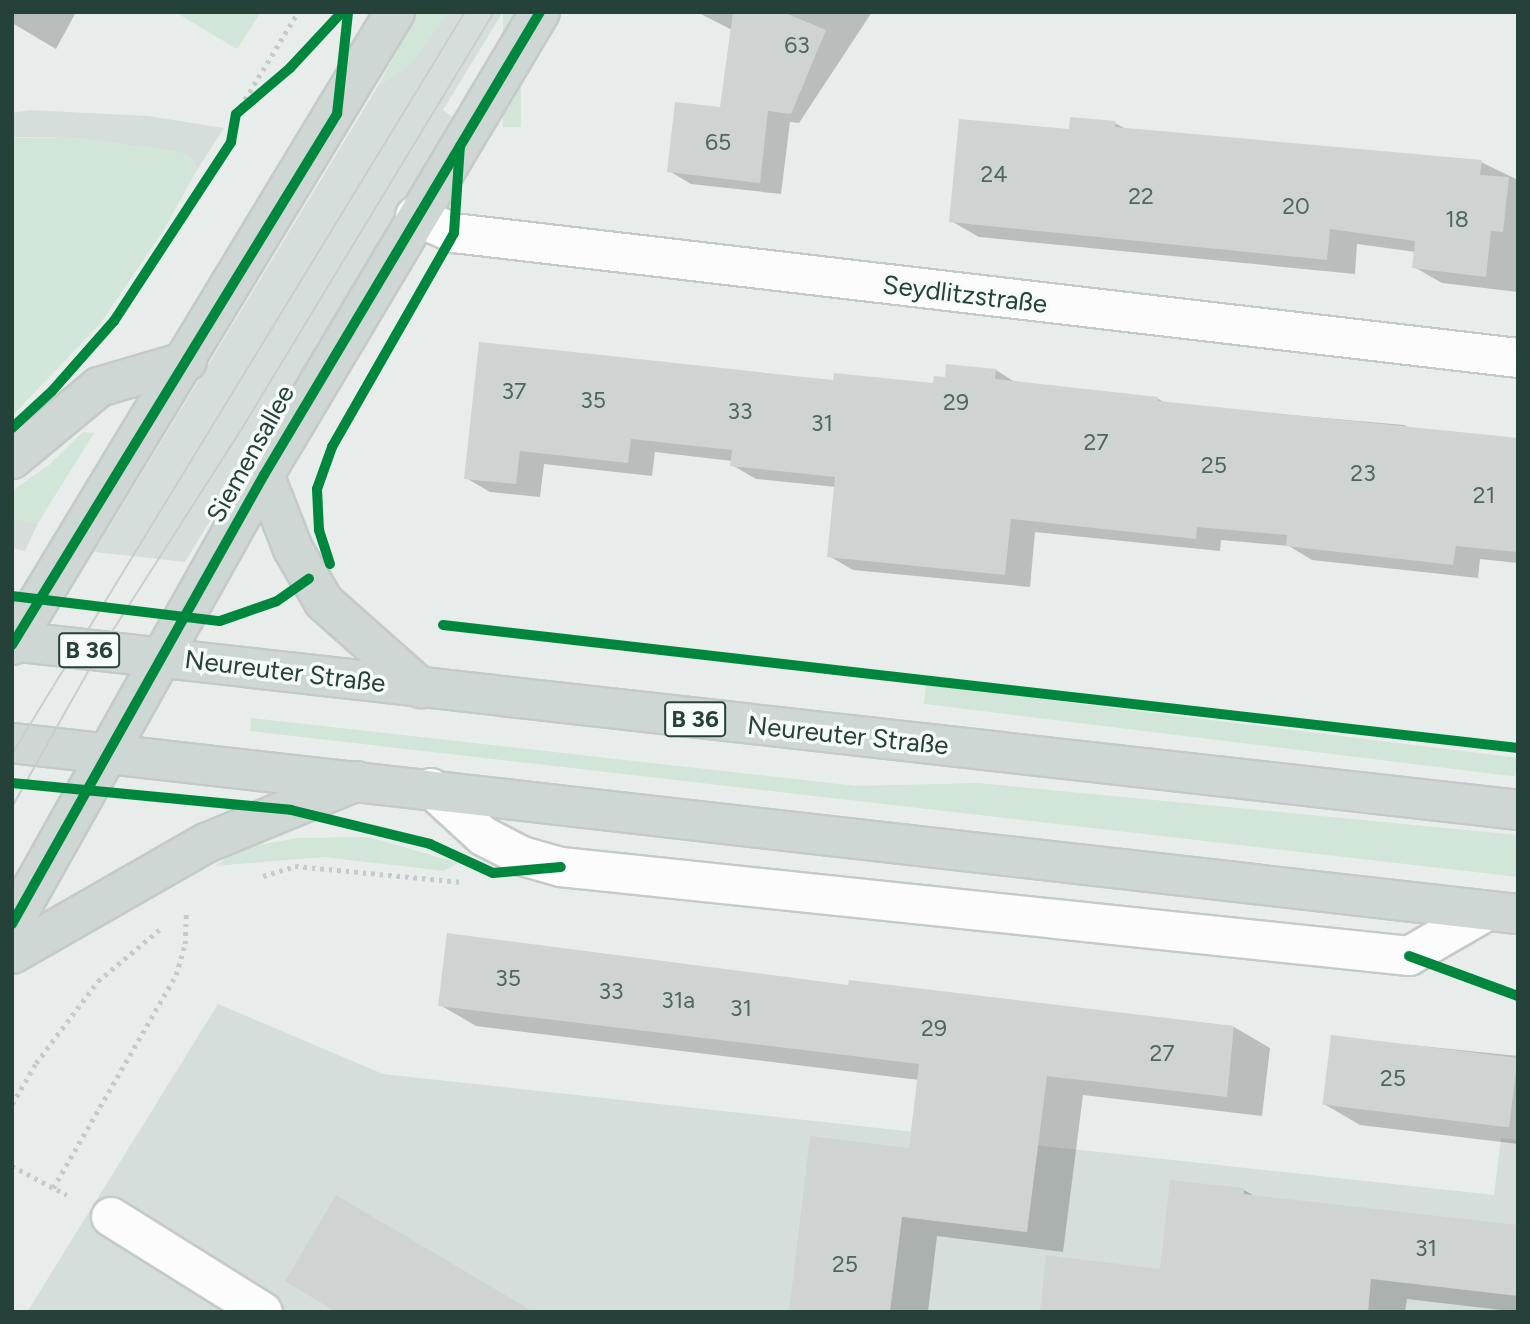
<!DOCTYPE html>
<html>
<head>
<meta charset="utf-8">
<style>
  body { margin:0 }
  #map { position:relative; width:1530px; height:1324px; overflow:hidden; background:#e8edeb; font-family:Figtree,sans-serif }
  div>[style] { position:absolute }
  .built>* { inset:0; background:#d6dedb }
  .green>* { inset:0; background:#d1e6d8; transform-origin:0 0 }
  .shadow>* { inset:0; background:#0003 }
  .building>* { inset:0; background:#cfd4d2; transform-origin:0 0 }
  .path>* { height:4.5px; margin-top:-2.25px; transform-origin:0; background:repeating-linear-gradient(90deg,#c3ccca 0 3.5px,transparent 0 8.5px) }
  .roads { filter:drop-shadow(2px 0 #c5cac8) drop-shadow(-2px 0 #c5cac8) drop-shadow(0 2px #c5cac8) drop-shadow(0 -2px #c5cac8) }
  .minor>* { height:38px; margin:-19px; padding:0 19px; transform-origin:19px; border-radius:19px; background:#fcfcfc }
  .major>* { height:38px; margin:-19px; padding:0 19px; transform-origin:19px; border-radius:19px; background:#cfd7d5 }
  .tram>* { height:2px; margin:-1px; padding:0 1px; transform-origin:1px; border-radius:1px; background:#c9cdcc }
  .cycleway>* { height:10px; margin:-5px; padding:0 5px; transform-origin:5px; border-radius:5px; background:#00873e }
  span { translate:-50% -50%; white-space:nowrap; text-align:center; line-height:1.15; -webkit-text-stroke:7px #f7fbf9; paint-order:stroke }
  .number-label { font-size:23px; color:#506761 }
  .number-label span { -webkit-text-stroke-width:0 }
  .shield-label span { padding:2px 5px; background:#f7fbf9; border:2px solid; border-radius:5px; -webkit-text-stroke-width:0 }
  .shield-label { font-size:24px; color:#24423a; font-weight:700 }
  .street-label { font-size:26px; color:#24423a }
  .frame { position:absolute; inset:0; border:14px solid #24423a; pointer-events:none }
</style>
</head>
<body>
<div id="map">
  <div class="built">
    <i style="clip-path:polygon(447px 12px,503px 12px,443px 110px,455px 119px,185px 562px,94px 552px,378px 86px,413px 62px)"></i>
    <i style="clip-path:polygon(30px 110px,148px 116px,224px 128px,197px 170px,192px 158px,179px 152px,74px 138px,12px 137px,12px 113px)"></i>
    <i style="clip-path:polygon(12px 520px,38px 523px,25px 551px,12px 548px)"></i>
    <i style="clip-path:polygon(218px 1004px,383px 1074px,1494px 1195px,1501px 1138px,1518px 1140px,1518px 1312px,27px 1312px)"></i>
  </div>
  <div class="green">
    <i style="clip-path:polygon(175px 12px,261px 12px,237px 49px)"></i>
    <i style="clip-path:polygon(418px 12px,447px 12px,413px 62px,378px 86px)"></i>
    <i style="left:503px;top:12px;width:18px;height:115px"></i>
    <i style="clip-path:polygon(12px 138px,74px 138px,179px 152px,192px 158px,197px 170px,162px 233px,100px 324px,12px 416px)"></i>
    <i style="clip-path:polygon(83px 432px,94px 433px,38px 523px,12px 521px,12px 491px,50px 464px)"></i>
    <i style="left:926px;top:685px;width:596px;height:19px;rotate:7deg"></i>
    <i style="clip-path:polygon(251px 718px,857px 786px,978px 783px,1518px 835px,1518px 877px,250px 731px)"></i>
    <i style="clip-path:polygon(369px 837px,458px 863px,444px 871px,324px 857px,215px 866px,238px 849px,297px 838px)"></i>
  </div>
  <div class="shadow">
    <i style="clip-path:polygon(12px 12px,76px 12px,56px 49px,12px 23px)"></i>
    <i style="clip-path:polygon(697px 12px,872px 12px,799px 123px,790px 122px,781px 194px,691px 184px,669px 171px,722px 109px,732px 30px)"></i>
    <i style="clip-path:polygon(1115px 123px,1128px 130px,1481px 162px,1518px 180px,1518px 292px,1442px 283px,1414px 267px,1416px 252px,1357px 244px,1355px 274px,979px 237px,951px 221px,1070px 131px)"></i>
    <i style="clip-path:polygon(481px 344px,835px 382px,935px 385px,996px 370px,1018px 384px,1157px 398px,1167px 404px,1404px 425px,1412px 430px,1518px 441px,1518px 563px,1480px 559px,1478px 578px,1312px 560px,1289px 546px,1221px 540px,1220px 551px,1035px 532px,1030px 587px,853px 570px,829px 556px,836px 487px,756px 479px,732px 465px,732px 461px,655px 452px,652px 476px,544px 464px,540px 497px,490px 492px,466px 478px)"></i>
    <i style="clip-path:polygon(850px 986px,1234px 1027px,1270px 1048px,1262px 1116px,1083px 1095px,1063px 1252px,937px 1236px,928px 1312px,791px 1312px,911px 1150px,919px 1080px,476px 1026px,440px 1005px)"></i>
    <i style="clip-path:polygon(1333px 1037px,1518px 1056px,1518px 1144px,1360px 1125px,1324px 1104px)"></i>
    <i style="clip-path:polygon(1244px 1190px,1256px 1197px,1518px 1240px,1518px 1312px,1407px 1299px,1405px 1312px,1042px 1312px,1162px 1271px)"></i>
  </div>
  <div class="building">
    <i style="clip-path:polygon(733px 12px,783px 12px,826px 30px,791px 114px,768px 111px,760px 183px,667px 172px,675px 102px,720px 107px)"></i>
    <i style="clip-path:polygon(1070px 117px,1116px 121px,1115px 127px,1482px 160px,1480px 175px,1509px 177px,1503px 232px,1491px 231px,1486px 277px,1412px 268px,1415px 241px,1330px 229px,1327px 260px,949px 222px,959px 119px,1069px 129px)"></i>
    <i style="clip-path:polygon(479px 342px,833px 380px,834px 373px,933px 383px,934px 376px,945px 377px,946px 364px,996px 369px,995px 379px,1158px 397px,1158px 401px,1518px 438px,1518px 552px,1456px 546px,1453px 565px,1286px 546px,1287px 535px,1197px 527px,1196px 539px,1011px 519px,1005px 575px,827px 557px,835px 477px,730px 466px,732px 450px,631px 439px,628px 463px,520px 451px,516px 484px,464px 479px)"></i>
    <i style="clip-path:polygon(447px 933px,848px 985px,849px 980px,1234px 1026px,1227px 1097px,1047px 1076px,1027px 1232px,902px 1217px,890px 1312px,789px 1312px,810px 1136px,909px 1148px,919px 1064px,438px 1006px)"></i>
    <i style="left:1331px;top:1035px;width:188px;height:70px;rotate:7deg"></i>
    <i style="clip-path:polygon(1170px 1180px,1244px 1188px,1244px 1194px,1518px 1225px,1518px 1296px,1371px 1279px,1368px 1312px,1040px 1312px,1046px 1255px,1160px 1269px)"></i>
    <i style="clip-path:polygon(336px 1195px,534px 1312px,336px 1312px,285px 1281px)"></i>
  </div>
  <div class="path">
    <i style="left:236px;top:114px;width:119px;rotate:-58.7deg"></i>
    <i style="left:263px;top:876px;width:34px;rotate:-17deg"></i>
    <i style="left:295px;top:866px;width:168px;rotate:5.5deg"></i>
    <i style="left:12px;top:1104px;width:48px;rotate:-59.7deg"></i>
    <i style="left:36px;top:1063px;width:103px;rotate:-52.9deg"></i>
    <i style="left:98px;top:981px;width:80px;rotate:-39.9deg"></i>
    <i style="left:12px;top:1166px;width:62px;rotate:27.8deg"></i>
    <i style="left:53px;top:1188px;width:246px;rotate:-60deg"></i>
    <i style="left:176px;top:975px;width:32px;rotate:-74deg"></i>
    <i style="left:185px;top:944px;width:33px;rotate:-88deg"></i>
  </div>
  <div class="roads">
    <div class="minor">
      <i style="left:415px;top:216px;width:43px;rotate:23.6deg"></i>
      <i style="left:454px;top:233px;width:1071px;rotate:6.7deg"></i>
      <i style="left:431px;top:788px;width:71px;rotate:42.7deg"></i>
      <i style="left:483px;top:836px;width:44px;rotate:27.1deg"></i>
      <i style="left:522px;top:856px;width:41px;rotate:15.8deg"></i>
      <i style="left:561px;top:867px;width:853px;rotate:5.99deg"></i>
      <i style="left:1409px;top:956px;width:90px;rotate:-30deg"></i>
      <i style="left:111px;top:1217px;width:179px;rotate:32deg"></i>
    </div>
    <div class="major">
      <i style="left:12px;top:459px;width:113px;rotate:-39.6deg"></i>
      <i style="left:99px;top:387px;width:92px;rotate:-16.5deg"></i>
      <i style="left:264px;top:475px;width:79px;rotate:68.6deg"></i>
      <i style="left:293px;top:549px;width:61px;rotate:59.7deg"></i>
      <i style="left:324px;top:602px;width:130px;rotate:41.6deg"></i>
      <i style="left:12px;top:641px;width:1515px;rotate:6.4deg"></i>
      <i style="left:12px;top:645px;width:740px;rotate:-58.82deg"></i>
      <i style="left:12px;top:743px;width:1516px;rotate:6.48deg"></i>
      <i style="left:12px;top:924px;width:515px;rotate:-60.7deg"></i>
      <i style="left:264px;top:475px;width:539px;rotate:-59.2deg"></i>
      <i style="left:12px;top:954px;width:224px;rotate:-29.8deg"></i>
      <i style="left:206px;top:843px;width:163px;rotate:-22.3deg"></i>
    </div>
  </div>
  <div class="tram">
    <i style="left:12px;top:754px;width:869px;rotate:-58.6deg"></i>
    <i style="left:12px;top:807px;width:178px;rotate:-60.7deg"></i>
    <i style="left:99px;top:652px;width:269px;rotate:-57.4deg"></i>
    <i style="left:244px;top:425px;width:483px;rotate:-58.8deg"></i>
  </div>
  <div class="cycleway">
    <i style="left:12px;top:428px;width:54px;rotate:-42.8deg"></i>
    <i style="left:52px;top:391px;width:94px;rotate:-48.5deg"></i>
    <i style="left:114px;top:321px;width:214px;rotate:-56.8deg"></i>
    <i style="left:231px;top:142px;width:28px;rotate:-80deg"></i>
    <i style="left:236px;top:114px;width:71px;rotate:-40.4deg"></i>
    <i style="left:290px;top:68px;width:76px;rotate:-47.1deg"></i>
    <i style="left:330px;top:564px;width:36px;rotate:-108deg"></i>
    <i style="left:319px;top:530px;width:41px;rotate:-92.8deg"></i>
    <i style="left:317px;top:489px;width:45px;rotate:-70.3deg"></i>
    <i style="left:332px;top:447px;width:246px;rotate:-60.3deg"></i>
    <i style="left:454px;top:233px;width:87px;rotate:-86.1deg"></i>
    <i style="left:12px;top:596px;width:209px;rotate:6.9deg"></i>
    <i style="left:220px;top:621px;width:60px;rotate:-19.3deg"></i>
    <i style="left:277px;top:601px;width:39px;rotate:-35deg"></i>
    <i style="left:443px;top:625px;width:1082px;rotate:6.53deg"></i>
    <i style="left:12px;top:645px;width:623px;rotate:-58.53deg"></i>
    <i style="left:337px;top:114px;width:103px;rotate:-83.8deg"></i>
    <i style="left:12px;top:783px;width:280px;rotate:5.5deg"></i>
    <i style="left:291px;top:810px;width:143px;rotate:13.7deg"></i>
    <i style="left:430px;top:844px;width:69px;rotate:24.7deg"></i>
    <i style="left:493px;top:873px;width:68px;rotate:-5deg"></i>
    <i style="left:12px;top:924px;width:515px;rotate:-60.7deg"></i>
    <i style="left:264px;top:475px;width:539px;rotate:-59.2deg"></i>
    <i style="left:1409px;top:956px;width:116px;rotate:20.2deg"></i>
  </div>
  <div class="number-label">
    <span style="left:797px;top:45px">63</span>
    <span style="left:718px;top:142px">65</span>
    <span style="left:994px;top:174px">24</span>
    <span style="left:1141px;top:196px">22</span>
    <span style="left:1296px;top:206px">20</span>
    <span style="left:1457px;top:219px">18</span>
    <span style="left:514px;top:391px">37</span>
    <span style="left:593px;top:400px">35</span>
    <span style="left:956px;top:402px">29</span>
    <span style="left:740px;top:411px">33</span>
    <span style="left:822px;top:423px">31</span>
    <span style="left:1096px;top:442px">27</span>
    <span style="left:1214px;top:465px">25</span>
    <span style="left:1363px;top:473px">23</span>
    <span style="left:1484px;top:495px">21</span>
    <span style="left:508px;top:978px">35</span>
    <span style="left:611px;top:991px">33</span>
    <span style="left:678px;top:1000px">31a</span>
    <span style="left:741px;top:1008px">31</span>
    <span style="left:934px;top:1028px">29</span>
    <span style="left:1162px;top:1053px">27</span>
    <span style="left:1393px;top:1078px">25</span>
    <span style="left:1426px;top:1248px">31</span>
    <span style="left:845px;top:1264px">25</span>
  </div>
  <div class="shield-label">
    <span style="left:89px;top:650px">B 36</span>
    <span style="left:695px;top:719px">B 36</span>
  </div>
  <div class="street-label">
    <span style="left:965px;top:295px;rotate:7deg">Seydlitzstraße</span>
    <span style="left:251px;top:454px;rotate:-61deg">Siemensallee</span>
    <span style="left:285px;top:672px;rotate:7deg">Neureuter Straße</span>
    <span style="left:848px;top:736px;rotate:6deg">Neureuter Straße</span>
  </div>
  <div class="frame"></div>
</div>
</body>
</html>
